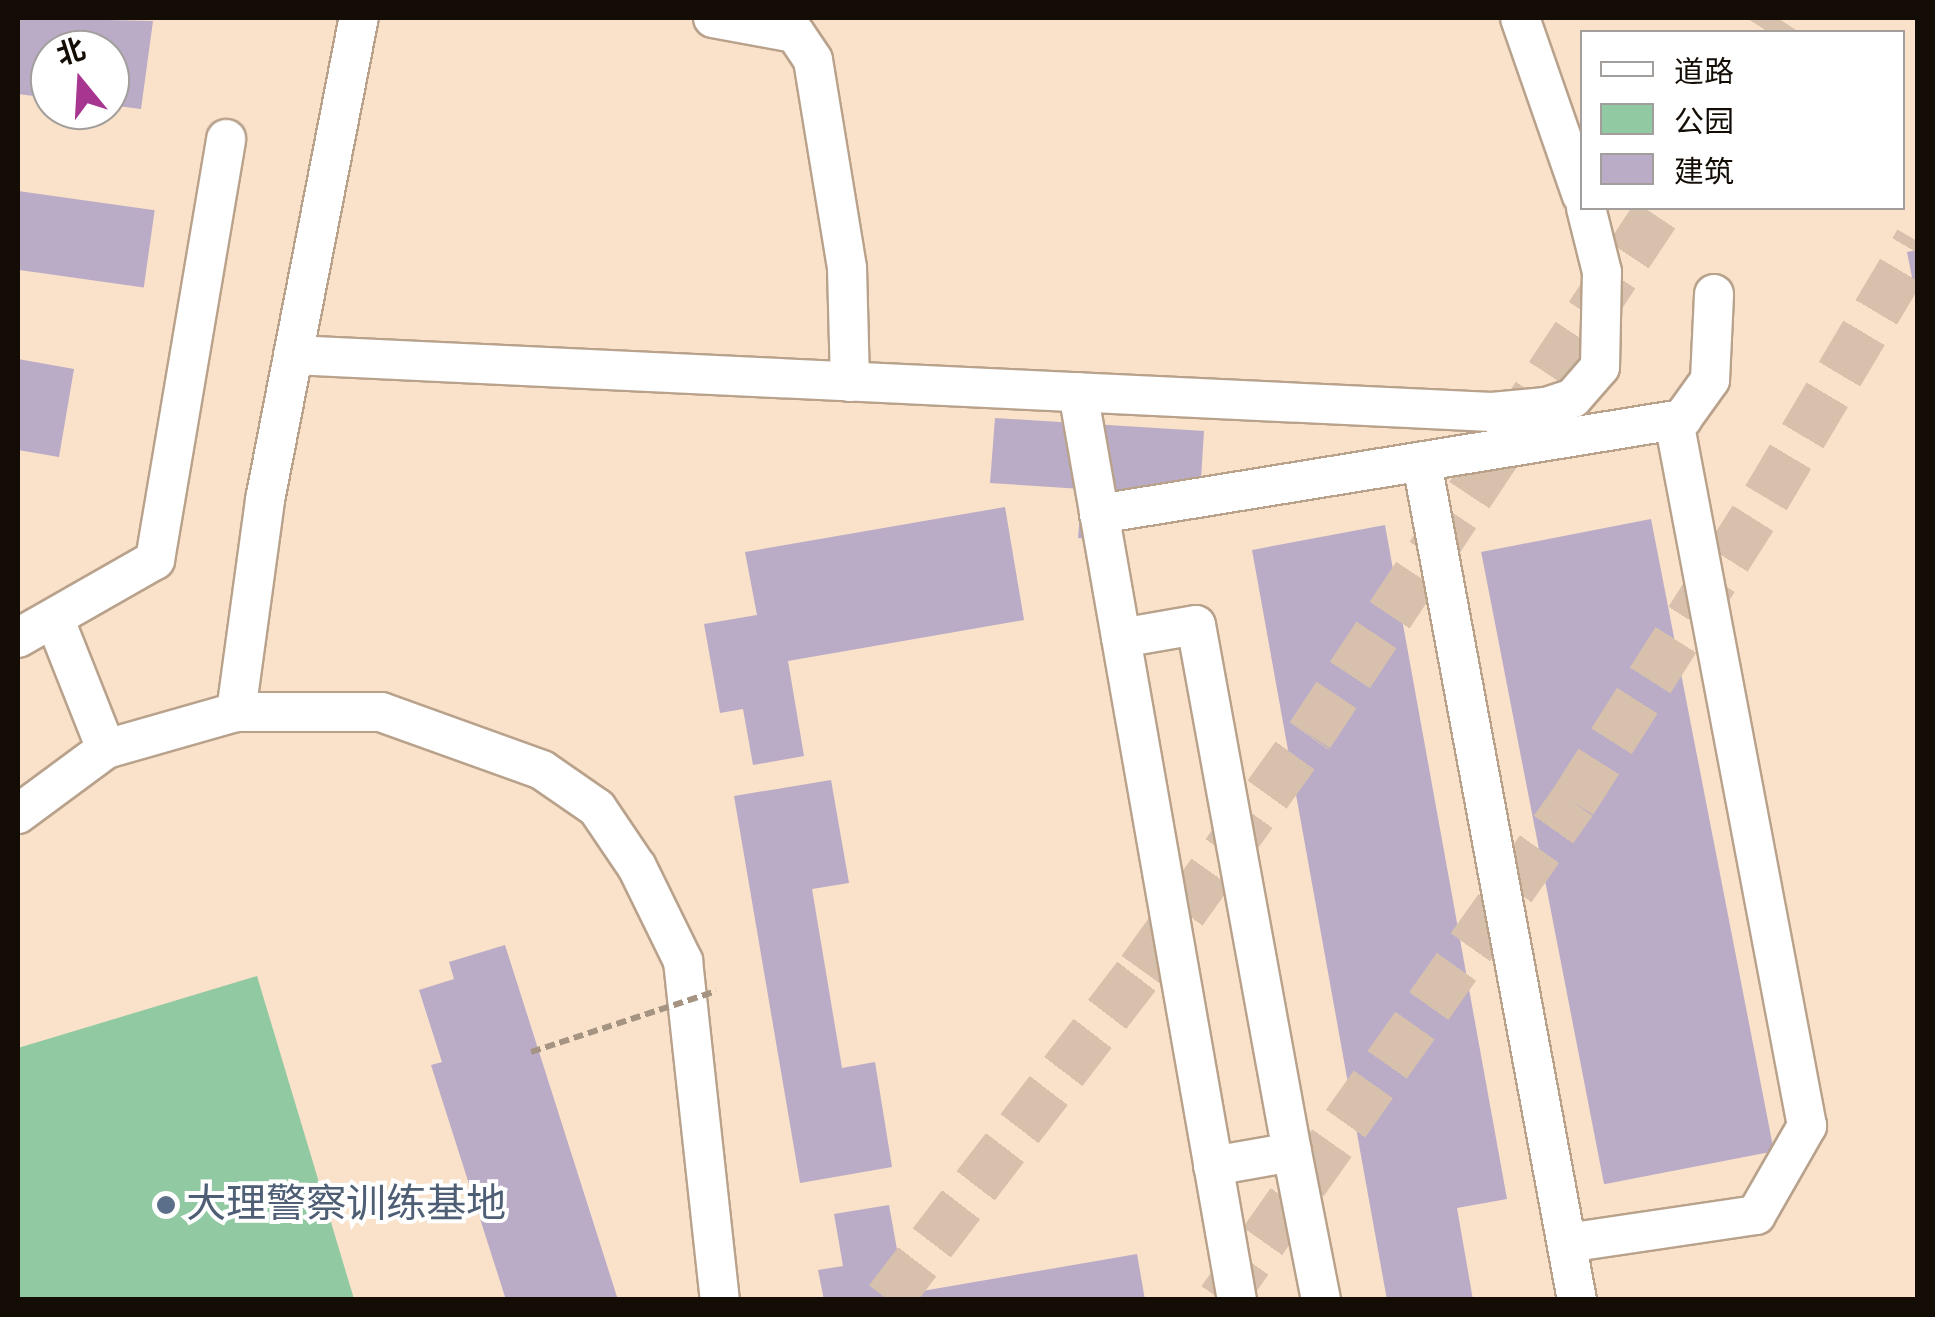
<!DOCTYPE html>
<html>
<head>
<meta charset="utf-8">
<style>
  body { margin:0 }
  #map { position:relative; width:1935px; height:1317px; overflow:hidden; background:#f9e1ca; font-family:"Alegreya Sans","Noto Sans SC",sans-serif }
  div>[style] { position:absolute }
  .green>* { inset:0; background:#90c9a2 }
  .building>* { inset:0; background:#baabc6; transform-origin:0 0 }
  .major-tunnel>* { height:48px; margin-top:-24px; transform-origin:0; background:repeating-linear-gradient(90deg,#d7c1ad 0 48px,transparent 0 72px) }
  .roads { filter:drop-shadow(2px 0 #b9a28c) drop-shadow(-2px 0 #b9a28c) drop-shadow(0 2px #b9a28c) drop-shadow(0 -2px #b9a28c) }
  .minor>* { height:38px; margin:-19px; padding:0 19px; transform-origin:19px; border-radius:19px; background:#fff }
  .path-bridge>* { height:6px; margin-top:-3px; transform-origin:0; background:repeating-linear-gradient(90deg,#a59482 0 10px,transparent 0 15px) }
  .dots>* { width:28px; height:28px; translate:-50% -50%; box-sizing:border-box; border:5px solid #fff; border-radius:50% }
  span { translate:-50% -50%; white-space:nowrap; text-align:center; line-height:1.15; -webkit-text-stroke:8px #fff; paint-order:stroke }
  .service-label { font-size:40px; color:#4e5e75 }
  .left { translate:0 -50%; text-align:left }
  .frame { position:absolute; inset:0; border:20px solid #140d06; pointer-events:none }
  .legend { position:absolute; left:1580px; top:30px; width:325px; height:180px; box-sizing:border-box; background:#fff; border:2px solid #a19e9b; margin:0; padding:12px 18px; list-style:none; font-size:30px; color:#140d06 }
  .legend li { display:flex; align-items:center; gap:20px; height:50px }
  .legend b { width:50px; border:2px solid #a19e9b }
  .north { position:absolute; left:30px; top:30px; width:100px; height:100px; box-sizing:border-box; background:#fff; border:2px solid #a19e9b; border-radius:50%; rotate:342deg; font-size:28px; font-weight:700; line-height:40px; text-align:center; color:#140d06 }
  .north::after { content:''; display:block; margin:auto; width:35px; height:45px; background:#a73691; clip-path:polygon(50% 0,100% 100%,50% 72%,0 100%) }
</style>
</head>
<body>
<div id="map">
  <div class="green">
    <i style="clip-path:polygon(257px 976px,354px 1299px,18px 1299px,18px 1048px)"></i>
  </div>
  <div class="building">
    <i style="clip-path:polygon(18px 18px,153px 21px,141px 109px,110px 105px,110px 50px,50px 50px,50px 98px,18px 94px)"></i>
    <i style="left:18px;top:191px;width:138px;height:78px;rotate:8deg"></i>
    <i style="clip-path:polygon(1918px 250px,1918px 297px,1916px 297px,1907px 252px)"></i>
    <i style="clip-path:polygon(18px 359px,74px 369px,59px 457px,18px 450px)"></i>
    <i style="clip-path:polygon(995px 418px,1204px 431px,1200px 495px,1121px 490px,1118px 541px,1078px 538px,1082px 489px,990px 483px)"></i>
    <i style="clip-path:polygon(1005px 507px,1024px 620px,788px 661px,804px 756px,753px 765px,743px 709px,720px 713px,704px 624px,757px 615px,745px 552px)"></i>
    <i style="left:1651px;top:519px;width:644px;height:173px;rotate:79deg"></i>
    <i style="clip-path:polygon(1385px 525px,1507px 1199px,1457px 1208px,1473px 1300px,1387px 1300px,1252px 550px)"></i>
    <i style="clip-path:polygon(831px 780px,849px 883px,812px 889px,842px 1068px,875px 1062px,892px 1167px,800px 1183px,734px 796px)"></i>
    <i style="clip-path:polygon(505px 945px,618px 1300px,506px 1300px,431px 1065px,442px 1062px,419px 990px,454px 979px,449px 962px)"></i>
    <i style="clip-path:polygon(889px 1205px,905px 1294px,1137px 1254px,1145px 1300px,824px 1300px,818px 1270px,843px 1266px,834px 1214px)"></i>
  </div>
  <div class="major-tunnel">
    <i style="left:1768px;top:32px;width:17px;rotate:-57deg"></i>
    <i style="left:888px;top:1300px;width:416px;rotate:-52.5deg"></i>
    <i style="left:1141px;top:970px;width:289px;rotate:-54.3deg"></i>
    <i style="left:1310px;top:735px;width:633px;rotate:-56.41deg"></i>
    <i style="left:1221px;top:1300px;width:610px;rotate:-54.75deg"></i>
    <i style="left:1573px;top:802px;width:360px;rotate:-57.6deg"></i>
    <i style="left:1766px;top:498px;width:298px;rotate:-59.3deg"></i>
  </div>
  <div class="roads">
    <div class="minor">
      <i style="left:713px;top:18px;width:83px;rotate:10.4deg"></i>
      <i style="left:795px;top:33px;width:32px;rotate:56deg"></i>
      <i style="left:813px;top:60px;width:211px;rotate:80.7deg"></i>
      <i style="left:847px;top:268px;width:114px;rotate:88.5deg"></i>
      <i style="left:1520px;top:18px;width:188px;rotate:70.8deg"></i>
      <i style="left:293px;top:355px;width:1200px;rotate:2.72deg"></i>
      <i style="left:1492px;top:412px;width:54px;rotate:-5.3deg"></i>
      <i style="left:1546px;top:407px;width:28px;rotate:-18deg"></i>
      <i style="left:1573px;top:398px;width:41px;rotate:-48.9deg"></i>
      <i style="left:1600px;top:367px;width:95px;rotate:-88.8deg"></i>
      <i style="left:1602px;top:272px;width:66px;rotate:-104deg"></i>
      <i style="left:1078px;top:392px;width:922px;rotate:80.07deg"></i>
      <i style="left:1422px;top:463px;width:851px;rotate:79.51deg"></i>
      <i style="left:1099px;top:514px;width:591px;rotate:-9.26deg"></i>
      <i style="left:1682px;top:419px;width:48px;rotate:-54.3deg"></i>
      <i style="left:1710px;top:380px;width:86px;rotate:-87.3deg"></i>
      <i style="left:55px;top:620px;width:139px;rotate:68.4deg"></i>
      <i style="left:18px;top:638px;width:158px;rotate:-29.7deg"></i>
      <i style="left:155px;top:560px;width:427px;rotate:-80.4deg"></i>
      <i style="left:1121px;top:638px;width:76px;rotate:-9.8deg"></i>
      <i style="left:1196px;top:625px;width:536px;rotate:79.68deg"></i>
      <i style="left:236px;top:712px;width:214px;rotate:-82.2deg"></i>
      <i style="left:265px;top:500px;width:491px;rotate:-79deg"></i>
      <i style="left:18px;top:814px;width:109px;rotate:-36.5deg"></i>
      <i style="left:106px;top:749px;width:135px;rotate:-15.9deg"></i>
      <i style="left:236px;top:712px;width:145px"></i>
      <i style="left:381px;top:712px;width:171px;rotate:19.8deg"></i>
      <i style="left:542px;top:770px;width:67px;rotate:34.6deg"></i>
      <i style="left:597px;top:808px;width:71px;rotate:55.9deg"></i>
      <i style="left:637px;top:867px;width:105px;rotate:63.9deg"></i>
      <i style="left:683px;top:961px;width:341px;rotate:83.8deg"></i>
      <i style="left:1213px;top:1166px;width:80px;rotate:-10deg"></i>
      <i style="left:1292px;top:1152px;width:151px;rotate:78.9deg"></i>
      <i style="left:1567px;top:1243px;width:191px;rotate:-8.4deg"></i>
      <i style="left:1756px;top:1215px;width:103px;rotate:-60.2deg"></i>
      <i style="left:1807px;top:1126px;width:717px;rotate:-100.68deg"></i>
    </div>
  </div>
  <div class="path-bridge">
    <i style="left:531px;top:1052px;width:195px;rotate:-18.2deg"></i>
  </div>
  <div class="dots">
    <i style="left:166px;top:1205px;background:#5c6f8a"></i>
  </div>
  <div class="service-label">
    <span class="left" style="left:186px;top:1205px">大理警察训练基地</span>
  </div>
  <div class="frame"></div>
  <ul class="legend">
  <li><b style="height:12px;background:#fff"></b>道路</li>
  <li><b style="height:28px;background:#90c9a2"></b>公园</li>
  <li><b style="height:28px;background:#baabc6"></b>建筑</li>
  </ul>
  <div class="north">北</div>
</div>
</body>
</html>
